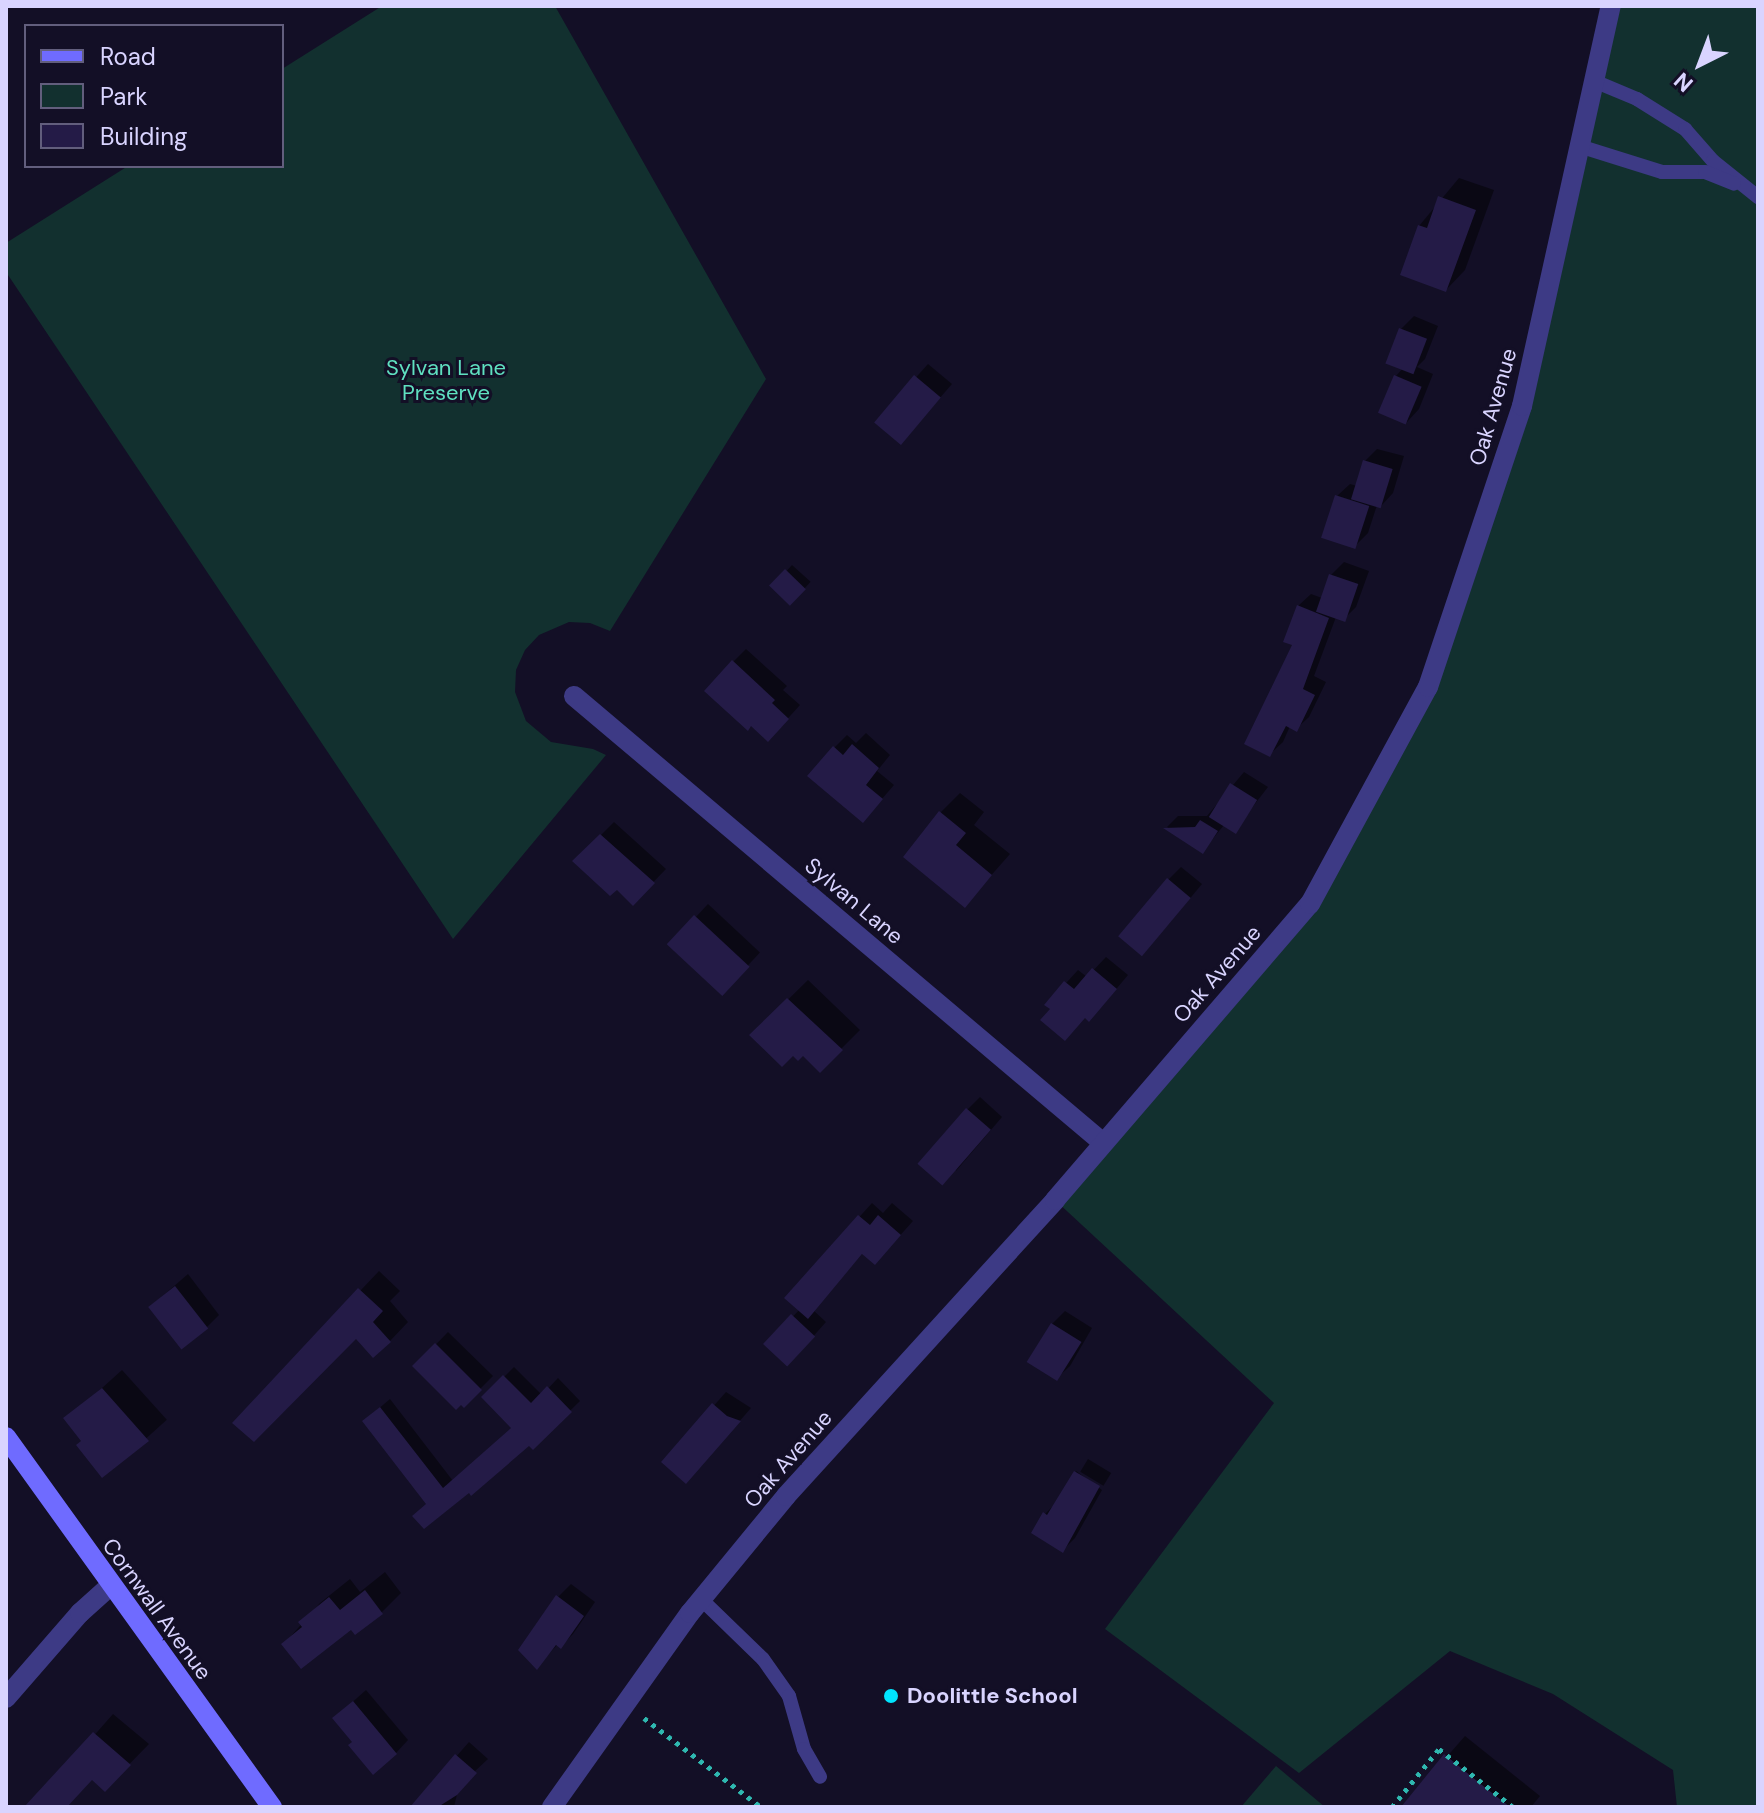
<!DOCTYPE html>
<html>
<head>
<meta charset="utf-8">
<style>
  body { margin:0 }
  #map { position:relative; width:1764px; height:1813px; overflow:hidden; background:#130f26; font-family:"DM Sans",sans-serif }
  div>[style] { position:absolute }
  .green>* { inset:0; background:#12302f }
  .shadow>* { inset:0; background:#0007; transform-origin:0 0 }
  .building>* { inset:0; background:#241b47; transform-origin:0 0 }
  .path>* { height:5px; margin-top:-2.5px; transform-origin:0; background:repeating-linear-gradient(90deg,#2fb8b0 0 4px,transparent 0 10px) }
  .lane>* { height:14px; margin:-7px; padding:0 7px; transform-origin:7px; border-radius:7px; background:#3d3a85 }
  .street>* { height:20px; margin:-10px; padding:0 10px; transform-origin:10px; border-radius:10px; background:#3d3a85 }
  .secondary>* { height:20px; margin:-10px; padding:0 10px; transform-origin:10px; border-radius:10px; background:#6f6bff }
  .dots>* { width:22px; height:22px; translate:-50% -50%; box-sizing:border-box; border:4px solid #130f26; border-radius:50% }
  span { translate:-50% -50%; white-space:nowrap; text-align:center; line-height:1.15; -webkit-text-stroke:6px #130f26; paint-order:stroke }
  .park-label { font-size:22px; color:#5fe0c0 }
  .street-label { font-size:22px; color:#d9d4ff }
  .poi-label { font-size:22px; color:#d9d4ff; font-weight:700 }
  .left { translate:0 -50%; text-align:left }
  .frame { position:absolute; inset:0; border:8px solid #d9d4ff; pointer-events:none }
  .legend { position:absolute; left:24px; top:24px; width:260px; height:144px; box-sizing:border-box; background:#130f26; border:2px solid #625e7d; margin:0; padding:10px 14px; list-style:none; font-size:24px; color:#d9d4ff }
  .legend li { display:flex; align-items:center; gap:16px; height:40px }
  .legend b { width:40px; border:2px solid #625e7d }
  .north { position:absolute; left:1660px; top:24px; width:80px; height:80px; -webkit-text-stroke:6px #130f26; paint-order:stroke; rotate:222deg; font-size:22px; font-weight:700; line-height:32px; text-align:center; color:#d9d4ff }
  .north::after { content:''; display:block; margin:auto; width:28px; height:36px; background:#d9d4ff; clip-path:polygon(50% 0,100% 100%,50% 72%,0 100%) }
</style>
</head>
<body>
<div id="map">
  <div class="green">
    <i style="clip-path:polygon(382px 6px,555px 6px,766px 379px,610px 631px,590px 623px,569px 622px,539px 635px,525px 650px,516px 670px,515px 692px,526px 721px,551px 742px,593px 749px,606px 755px,453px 939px,6px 272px,6px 243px,128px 166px,282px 166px,282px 69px)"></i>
    <i style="clip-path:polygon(1611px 6px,1758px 6px,1758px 1807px,1677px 1807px,1673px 1770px,1553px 1694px,1450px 1651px,1299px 1773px,1105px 1629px,1274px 1403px,1055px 1200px,1310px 904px,1428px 687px,1522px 406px)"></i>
    <i style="clip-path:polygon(1276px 1766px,1325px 1807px,1241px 1807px)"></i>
  </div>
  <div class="shadow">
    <i style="clip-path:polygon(1459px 178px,1494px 190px,1465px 270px,1446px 290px,1419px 226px)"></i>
    <i style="clip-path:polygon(1414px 316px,1438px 326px,1425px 359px,1417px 367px,1433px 374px,1419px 409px,1407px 422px,1396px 376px,1403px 368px,1401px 329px)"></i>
    <i style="clip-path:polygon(928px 364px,952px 384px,912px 430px,876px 422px)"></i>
    <i style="clip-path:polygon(1377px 449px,1404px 456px,1393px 493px,1381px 506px,1377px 505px,1368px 533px,1355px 546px,1337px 496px,1350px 484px,1357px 486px,1364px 462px)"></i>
    <i style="clip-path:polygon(1344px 562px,1369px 571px,1356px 607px,1343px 620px,1336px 617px,1314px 676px,1326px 682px,1309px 717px,1296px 729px,1290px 726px,1283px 742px,1270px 754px,1295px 644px,1298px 606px,1311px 594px,1322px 598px,1331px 575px)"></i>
    <i style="left:792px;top:565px;width:25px;height:28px;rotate:42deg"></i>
    <i style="clip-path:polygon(746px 649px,787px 686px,783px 690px,800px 705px,781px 726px,733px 662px)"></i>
    <i style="clip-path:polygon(866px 733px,890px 755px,877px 771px,894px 785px,875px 807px,834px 748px,847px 735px,856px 743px)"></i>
    <i style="clip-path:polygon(1244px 772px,1268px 787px,1234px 831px,1224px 825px,1203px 851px,1167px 827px,1178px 816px,1207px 816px)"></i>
    <i style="clip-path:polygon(960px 793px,984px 812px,974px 825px,1010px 854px,965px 905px,941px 812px)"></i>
    <i style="clip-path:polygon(614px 822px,666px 869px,633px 903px,617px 888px,575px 861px)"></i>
    <i style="clip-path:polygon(1181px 867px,1202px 884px,1167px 926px,1168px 880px)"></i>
    <i style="left:708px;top:904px;width:71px;height:55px;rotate:43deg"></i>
    <i style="clip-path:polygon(1106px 957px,1128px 975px,1102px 1006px,1053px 1009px,1047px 1004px,1078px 970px,1087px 977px)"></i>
    <i style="clip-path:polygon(808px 980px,860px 1030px,820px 1070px,803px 1053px,793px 1053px,752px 1035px)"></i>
    <i style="clip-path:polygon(980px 1097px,1002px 1117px,956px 1171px,967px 1110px)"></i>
    <i style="clip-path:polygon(872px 1203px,883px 1213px,892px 1203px,913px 1221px,887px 1250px,863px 1253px,813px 1310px,826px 1322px,801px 1350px,767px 1344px,800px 1309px,787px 1297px)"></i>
    <i style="clip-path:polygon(379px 1271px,400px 1291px,390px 1301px,408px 1322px,390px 1341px,356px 1336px,235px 1423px)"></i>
    <i style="clip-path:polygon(188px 1274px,219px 1315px,206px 1328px,151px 1306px)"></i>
    <i style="clip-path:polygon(1065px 1311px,1092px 1328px,1070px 1366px,1057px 1378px,1052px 1324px)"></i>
    <i style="clip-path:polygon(448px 1332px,493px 1376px,464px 1405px,415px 1366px)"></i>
    <i style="clip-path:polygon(514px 1367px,542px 1395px,558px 1378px,580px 1401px,533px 1447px,530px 1443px,469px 1491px,428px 1503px,364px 1421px,390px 1399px,453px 1481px,514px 1427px,484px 1397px)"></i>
    <i style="left:122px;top:1370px;width:67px;height:75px;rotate:48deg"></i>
    <i style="clip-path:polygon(726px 1392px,751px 1408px,698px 1469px,664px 1462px)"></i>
    <i style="left:1088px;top:1459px;width:27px;height:15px;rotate:31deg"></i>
    <i style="clip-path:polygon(1076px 1471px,1102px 1490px,1075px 1538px,1063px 1550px,1045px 1514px,1058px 1501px)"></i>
    <i style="clip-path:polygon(385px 1572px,401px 1593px,382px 1612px,351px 1627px,284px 1644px,320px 1603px,350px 1579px,360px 1592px)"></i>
    <i style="clip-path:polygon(571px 1584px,595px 1602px,573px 1634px,561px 1646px,558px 1644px,537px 1667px,558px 1597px)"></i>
    <i style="clip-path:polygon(366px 1690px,408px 1740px,396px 1753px,354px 1742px,348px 1706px)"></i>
    <i style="clip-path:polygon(113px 1714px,149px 1744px,105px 1789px,93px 1778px,65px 1807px,31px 1807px)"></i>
    <i style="clip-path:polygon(1465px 1736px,1540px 1796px,1531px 1807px,1403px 1807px)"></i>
    <i style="clip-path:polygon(469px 1742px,488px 1759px,459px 1786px,454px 1807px,412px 1807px)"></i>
  </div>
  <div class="building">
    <i style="clip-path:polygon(1438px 196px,1476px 210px,1446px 292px,1400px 275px,1418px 225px,1427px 228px)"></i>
    <i style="left:1399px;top:328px;width:30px;height:38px;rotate:21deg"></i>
    <i style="left:914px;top:375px;width:35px;height:62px;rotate:40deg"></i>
    <i style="left:1394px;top:375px;width:30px;height:41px;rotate:23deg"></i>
    <i style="left:1363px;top:460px;width:31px;height:41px;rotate:17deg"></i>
    <i style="left:1335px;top:495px;width:36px;height:45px;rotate:18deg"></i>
    <i style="left:785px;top:569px;width:29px;height:23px;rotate:44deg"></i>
    <i style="left:1329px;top:574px;width:31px;height:40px;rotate:19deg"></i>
    <i style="clip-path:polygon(1297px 605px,1329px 618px,1303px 689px,1315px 695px,1297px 732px,1286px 726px,1270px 757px,1244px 744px,1292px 645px,1283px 642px)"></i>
    <i style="clip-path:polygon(732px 660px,775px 700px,772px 703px,789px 719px,768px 742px,751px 726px,748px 731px,704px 691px)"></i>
    <i style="clip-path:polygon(852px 744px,879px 768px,866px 785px,883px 799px,863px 823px,807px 776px,833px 746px,843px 755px)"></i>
    <i style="left:1230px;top:783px;width:32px;height:40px;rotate:32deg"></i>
    <i style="clip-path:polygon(939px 811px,966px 833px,956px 845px,992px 875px,965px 908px,903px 857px)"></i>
    <i style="clip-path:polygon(1200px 820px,1218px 831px,1203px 854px,1163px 828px,1195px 827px)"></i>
    <i style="clip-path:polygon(600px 834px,655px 883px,633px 906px,617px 890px,610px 896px,572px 861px)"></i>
    <i style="left:1167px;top:878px;width:31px;height:76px;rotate:40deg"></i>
    <i style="left:694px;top:915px;width:76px;height:40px;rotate:43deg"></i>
    <i style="clip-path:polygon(1092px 968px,1117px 989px,1089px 1022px,1085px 1018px,1065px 1041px,1040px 1020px,1050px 1009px,1044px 1005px,1064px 981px,1074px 989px)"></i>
    <i style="clip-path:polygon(787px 998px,843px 1050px,820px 1073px,803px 1056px,798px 1061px,793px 1056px,782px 1067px,749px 1035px)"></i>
    <i style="left:966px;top:1108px;width:33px;height:74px;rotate:41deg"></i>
    <i style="clip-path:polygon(858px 1215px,870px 1225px,878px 1215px,901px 1235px,875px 1265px,862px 1254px,808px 1319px,784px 1298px)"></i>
    <i style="left:175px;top:1286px;width:54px;height:34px;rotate:52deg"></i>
    <i style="clip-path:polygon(358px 1288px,383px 1311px,373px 1322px,391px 1342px,373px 1358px,356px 1339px,254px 1442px,232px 1423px)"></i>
    <i style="left:791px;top:1314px;width:33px;height:41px;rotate:43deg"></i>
    <i style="left:1051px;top:1323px;width:36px;height:46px;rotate:32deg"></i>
    <i style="clip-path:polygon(435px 1343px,482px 1390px,464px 1408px,461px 1405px,456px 1410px,412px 1366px)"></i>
    <i style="clip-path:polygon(503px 1375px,531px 1403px,547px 1386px,572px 1412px,533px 1450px,529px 1446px,471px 1496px,469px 1493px,424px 1529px,412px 1516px,426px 1504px,362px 1421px,380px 1407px,443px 1488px,511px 1428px,481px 1397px)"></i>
    <i style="clip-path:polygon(102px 1388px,149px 1441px,102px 1478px,76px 1445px,81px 1441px,63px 1418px)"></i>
    <i style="clip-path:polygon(712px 1403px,727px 1416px,741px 1421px,686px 1484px,661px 1462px)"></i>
    <i style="clip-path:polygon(1074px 1471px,1100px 1486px,1063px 1553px,1031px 1533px,1043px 1512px,1047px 1515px)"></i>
    <i style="clip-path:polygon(365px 1590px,383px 1614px,355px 1635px,351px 1630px,301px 1669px,281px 1644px,302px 1627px,298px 1622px,329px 1597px,340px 1610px)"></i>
    <i style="clip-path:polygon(556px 1595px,584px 1616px,561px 1649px,556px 1645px,537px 1670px,518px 1650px)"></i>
    <i style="clip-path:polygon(353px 1701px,397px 1754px,373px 1775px,348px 1745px,352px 1742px,332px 1718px)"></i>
    <i style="clip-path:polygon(93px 1732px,131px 1765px,105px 1792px,92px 1780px,67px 1807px,24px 1807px)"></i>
    <i style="clip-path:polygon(455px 1754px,477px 1773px,457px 1795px,438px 1807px,410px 1807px)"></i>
    <i style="clip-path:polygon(1444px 1754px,1482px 1785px,1510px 1807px,1401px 1807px)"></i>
  </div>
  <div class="path">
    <i style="left:644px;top:1718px;width:147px;rotate:37.3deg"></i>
    <i style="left:1392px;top:1807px;width:75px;rotate:-51deg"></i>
    <i style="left:1439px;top:1749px;width:94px;rotate:38.1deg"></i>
  </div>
  <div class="lane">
    <i style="left:1594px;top:81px;width:47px;rotate:22.7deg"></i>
    <i style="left:1637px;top:99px;width:57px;rotate:32deg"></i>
    <i style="left:1685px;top:129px;width:43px;rotate:48.8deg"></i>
    <i style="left:1713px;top:161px;width:58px;rotate:38.7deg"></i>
    <i style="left:1579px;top:146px;width:87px;rotate:17.4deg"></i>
    <i style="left:1662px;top:172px;width:43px"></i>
    <i style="left:1705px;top:172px;width:31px;rotate:22deg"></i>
    <i style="left:701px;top:1599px;width:86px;rotate:44.1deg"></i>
    <i style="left:763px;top:1659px;width:45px;rotate:54.9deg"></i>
    <i style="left:789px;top:1696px;width:55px;rotate:74.2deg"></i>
    <i style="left:804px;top:1749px;width:32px;rotate:60deg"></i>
  </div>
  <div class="street">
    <i style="left:574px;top:696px;width:691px;rotate:40.19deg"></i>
    <i style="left:6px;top:1698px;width:113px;rotate:-49deg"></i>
    <i style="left:80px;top:1613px;width:40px;rotate:-42deg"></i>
    <i style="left:552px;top:1807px;width:238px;rotate:-54.6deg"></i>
    <i style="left:690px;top:1613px;width:151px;rotate:-50.6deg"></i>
    <i style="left:786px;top:1496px;width:400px;rotate:-47.7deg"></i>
    <i style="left:1055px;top:1200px;width:391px;rotate:-49.3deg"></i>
    <i style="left:1310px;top:904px;width:247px;rotate:-61.5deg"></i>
    <i style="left:1428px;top:687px;width:296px;rotate:-71.5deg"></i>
    <i style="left:1522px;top:406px;width:410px;rotate:-77.5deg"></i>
  </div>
  <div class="secondary">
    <i style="left:6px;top:1437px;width:456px;rotate:54.3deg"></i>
  </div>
  <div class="dots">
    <i style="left:891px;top:1696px;background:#00e5ff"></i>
  </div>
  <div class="park-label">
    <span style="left:446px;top:380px">Sylvan Lane<br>Preserve</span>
  </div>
  <div class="street-label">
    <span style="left:1493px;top:407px;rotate:-74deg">Oak Avenue</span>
    <span style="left:854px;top:901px;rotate:40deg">Sylvan Lane</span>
    <span style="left:1217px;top:974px;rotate:-49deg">Oak Avenue</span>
    <span style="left:788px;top:1459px;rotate:-49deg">Oak Avenue</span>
    <span style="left:157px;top:1609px;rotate:54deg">Cornwall Avenue</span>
  </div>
  <div class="poi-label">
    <span class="left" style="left:907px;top:1696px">Doolittle School</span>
  </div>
  <div class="frame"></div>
  <ul class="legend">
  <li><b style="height:10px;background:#6f6bff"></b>Road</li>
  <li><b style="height:22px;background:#12302f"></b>Park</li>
  <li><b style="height:22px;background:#241b47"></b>Building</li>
  </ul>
  <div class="north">N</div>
</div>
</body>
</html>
